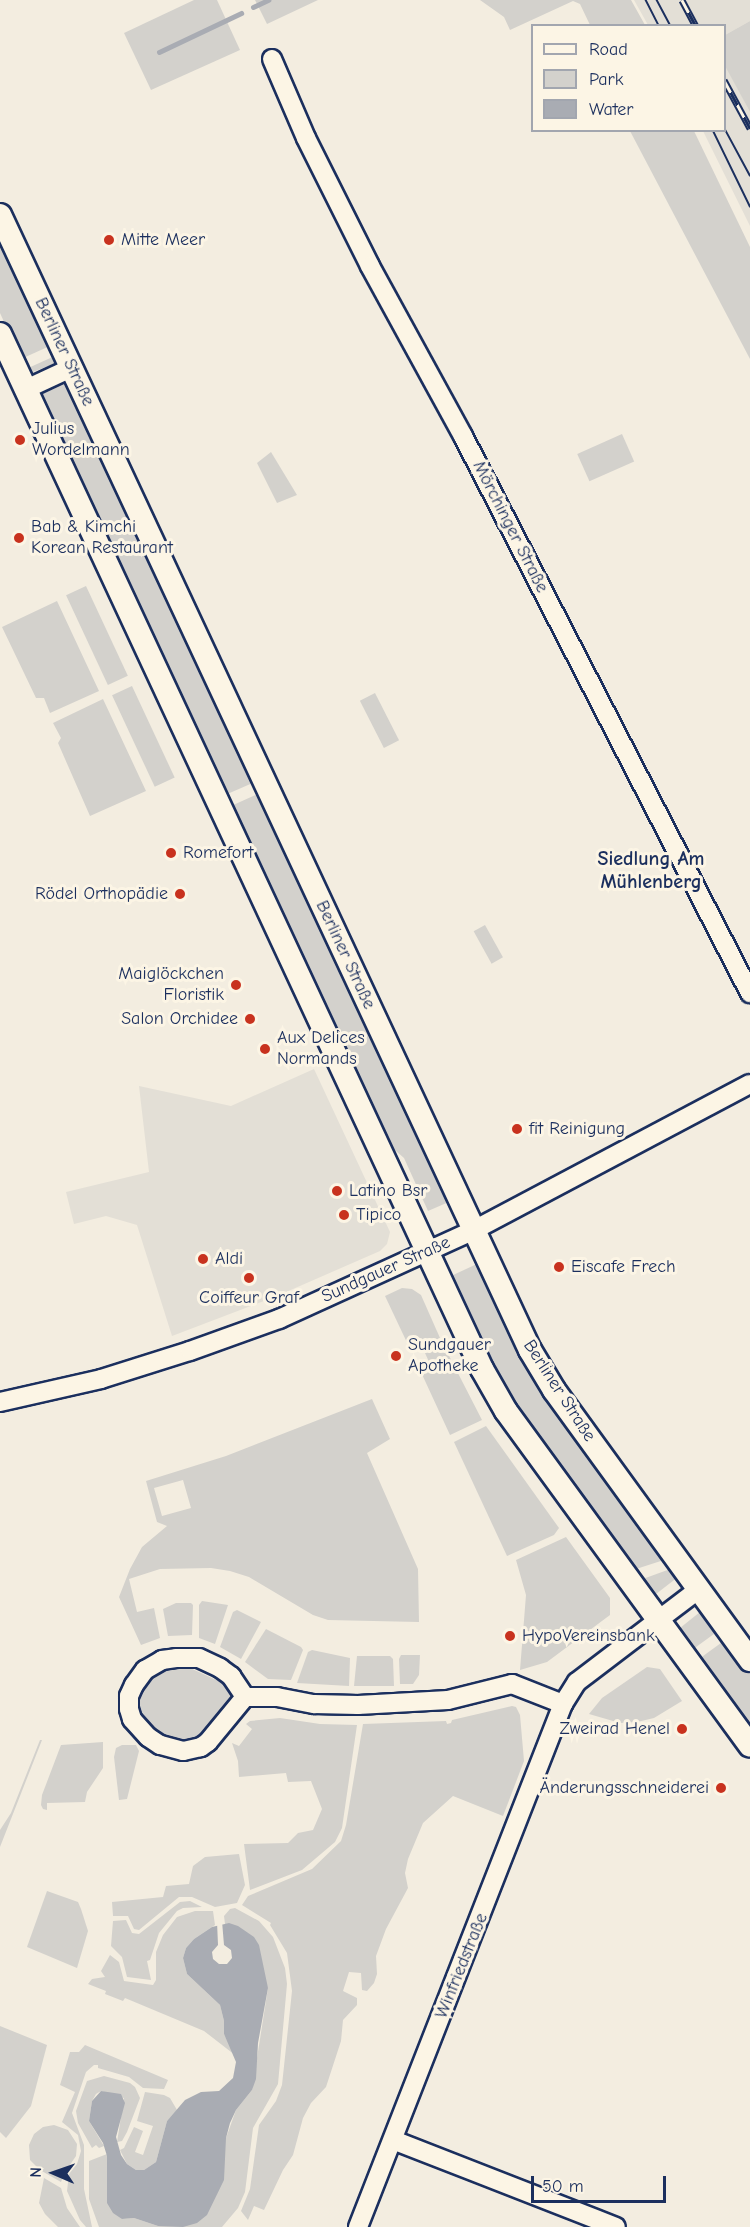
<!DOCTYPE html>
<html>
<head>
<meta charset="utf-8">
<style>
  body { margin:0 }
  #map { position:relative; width:750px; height:2227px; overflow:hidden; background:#f3ede0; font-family:"Comic Neue",sans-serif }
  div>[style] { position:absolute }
  .built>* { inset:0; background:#e3dfd6 }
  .green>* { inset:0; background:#d3d1cc; transform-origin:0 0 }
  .water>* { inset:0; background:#a9acb3 }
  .pier>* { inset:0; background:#f3ede0 }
  .stream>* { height:5px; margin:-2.5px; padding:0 2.5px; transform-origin:2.5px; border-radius:2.5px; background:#a9acb3 }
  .roads { filter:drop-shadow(2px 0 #1b2f5e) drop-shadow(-2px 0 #1b2f5e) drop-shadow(0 2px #1b2f5e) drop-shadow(0 -2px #1b2f5e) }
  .minor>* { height:18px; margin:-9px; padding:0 9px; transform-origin:9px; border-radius:9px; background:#fcf5e5 }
  .major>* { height:22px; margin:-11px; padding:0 11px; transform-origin:11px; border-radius:11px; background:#fcf5e5 }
  .tram>* { height:1.5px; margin:-0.75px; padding:0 0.75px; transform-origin:0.75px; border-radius:0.75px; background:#1b2f5e }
  .rail>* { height:7px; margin-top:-3.5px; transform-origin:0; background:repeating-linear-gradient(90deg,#fcf5e5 0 14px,#1b2f5e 0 28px); box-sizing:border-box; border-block:2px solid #1b2f5e }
  .dots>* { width:16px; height:16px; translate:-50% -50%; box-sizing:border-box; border:3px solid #fcf5e5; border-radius:50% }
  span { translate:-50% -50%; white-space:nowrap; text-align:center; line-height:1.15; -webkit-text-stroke:6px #fcf5e5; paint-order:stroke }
  .poi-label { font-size:18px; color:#1b2f5e }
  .left { translate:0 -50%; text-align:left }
  .right { translate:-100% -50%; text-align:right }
  .street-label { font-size:18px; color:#1b2f5e }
  .neighbourhood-label { font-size:20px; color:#1b2f5e; font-weight:700 }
  .legend { position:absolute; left:531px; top:24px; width:195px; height:108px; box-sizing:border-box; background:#fcf5e5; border:2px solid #a2a6af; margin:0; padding:8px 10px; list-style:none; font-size:18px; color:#1b2f5e }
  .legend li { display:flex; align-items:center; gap:12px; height:30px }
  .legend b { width:30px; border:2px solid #a2a6af }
  .north { position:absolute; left:24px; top:2143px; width:60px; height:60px; -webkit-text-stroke:4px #fcf5e5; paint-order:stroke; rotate:272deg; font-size:16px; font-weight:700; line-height:24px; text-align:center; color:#1b2f5e }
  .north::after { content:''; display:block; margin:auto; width:21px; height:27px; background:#1b2f5e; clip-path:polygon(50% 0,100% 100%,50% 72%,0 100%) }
  .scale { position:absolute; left:531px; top:2176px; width:135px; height:27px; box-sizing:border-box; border:3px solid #1b2f5e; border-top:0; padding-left:8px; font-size:18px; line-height:21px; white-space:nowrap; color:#1b2f5e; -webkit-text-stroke:4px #fcf5e5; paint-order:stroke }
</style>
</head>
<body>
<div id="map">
  <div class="built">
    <i style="clip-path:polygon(634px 0,750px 0,750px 21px,725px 35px,724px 26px,648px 25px)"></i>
    <i style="clip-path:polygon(725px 64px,750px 112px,750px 226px,703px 131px,724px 130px)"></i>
    <i style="clip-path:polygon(314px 1069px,390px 1232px,387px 1244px,380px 1251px,277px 1296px,172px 1336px,137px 1225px,106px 1216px,74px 1224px,66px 1192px,149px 1172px,139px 1086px,231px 1106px)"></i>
  </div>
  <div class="green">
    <i style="clip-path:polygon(194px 0,217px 0,240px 50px,151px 90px,124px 33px)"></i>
    <i style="clip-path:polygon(255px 0,318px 0,267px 24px)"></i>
    <i style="clip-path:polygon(480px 0,631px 0,645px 25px,590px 25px,580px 4px,573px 1px,510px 30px,504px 17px)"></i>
    <i style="clip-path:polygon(750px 21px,750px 112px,724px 64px,725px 35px)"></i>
    <i style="clip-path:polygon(630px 131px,694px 131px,750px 247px,750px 359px)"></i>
    <i style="clip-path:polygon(0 234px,52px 345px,21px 359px,0 313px)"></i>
    <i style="clip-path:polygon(57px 355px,58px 362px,28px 374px,26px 369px)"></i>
    <i style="clip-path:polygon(65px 384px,70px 384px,255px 782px,225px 795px,40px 395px)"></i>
    <i style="left:622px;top:434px;width:30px;height:49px;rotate:66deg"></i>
    <i style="clip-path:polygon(271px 452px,297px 495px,277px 503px,257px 463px)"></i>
    <i style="left:86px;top:586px;width:99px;height:22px;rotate:65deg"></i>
    <i style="clip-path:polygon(57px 601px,99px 691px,50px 713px,44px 698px,36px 698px,2px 627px)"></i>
    <i style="left:132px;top:686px;width:101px;height:22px;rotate:65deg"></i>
    <i style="left:375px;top:693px;width:53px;height:17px;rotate:63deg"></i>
    <i style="clip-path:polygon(103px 699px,146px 791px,90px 816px,58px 743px,61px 738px,53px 723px)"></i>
    <i style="clip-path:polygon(260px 793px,451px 1201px,428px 1211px,404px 1158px,388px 1144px,231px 806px)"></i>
    <i style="left:485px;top:925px;width:37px;height:13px;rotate:61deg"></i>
    <i style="clip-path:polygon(479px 1263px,667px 1559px,633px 1570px,511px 1399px,451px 1276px)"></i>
    <i style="clip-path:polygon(402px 1288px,412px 1289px,421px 1295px,440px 1338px,411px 1351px,385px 1296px)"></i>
    <i style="clip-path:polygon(443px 1344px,482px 1420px,450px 1435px,420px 1370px,430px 1364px,425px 1353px)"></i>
    <i style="clip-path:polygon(evenodd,372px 1399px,390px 1439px,367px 1453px,418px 1569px,419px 1622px,328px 1620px,313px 1615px,249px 1577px,230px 1571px,211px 1568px,160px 1569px,129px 1579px,137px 1612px,154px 1608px,160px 1638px,141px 1645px,119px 1597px,130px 1569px,142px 1547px,167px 1526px,157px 1522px,146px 1481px,226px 1456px,372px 1399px,183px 1480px,191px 1508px,162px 1516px,154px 1488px,183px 1480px)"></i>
    <i style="clip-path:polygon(486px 1426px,559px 1528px,554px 1535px,507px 1556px,454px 1442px)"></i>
    <i style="clip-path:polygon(566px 1537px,610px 1598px,610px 1615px,547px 1662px,520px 1670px,526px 1595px,516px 1560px)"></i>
    <i style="clip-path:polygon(673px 1568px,678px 1577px,656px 1594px,651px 1595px,640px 1580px)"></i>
    <i style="clip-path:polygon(202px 1601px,228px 1605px,215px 1644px,199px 1638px,199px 1605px)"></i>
    <i style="clip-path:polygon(176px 1603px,191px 1603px,193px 1605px,192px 1635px,168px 1636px,163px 1609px)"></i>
    <i style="clip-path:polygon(237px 1610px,261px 1622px,241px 1659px,220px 1647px,233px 1612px)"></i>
    <i style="clip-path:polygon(700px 1612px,705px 1613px,718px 1631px,692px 1650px,680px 1633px,680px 1628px)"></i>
    <i style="clip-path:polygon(266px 1629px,301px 1647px,303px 1650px,291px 1680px,268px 1679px,245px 1662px)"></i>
    <i style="clip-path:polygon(725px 1640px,750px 1674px,750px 1729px,699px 1659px)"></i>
    <i style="clip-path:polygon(312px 1650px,350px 1658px,349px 1686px,297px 1683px,308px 1652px)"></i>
    <i style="clip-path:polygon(401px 1655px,420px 1655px,419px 1675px,413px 1684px,400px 1684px,399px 1659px)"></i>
    <i style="clip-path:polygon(357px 1656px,390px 1656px,393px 1659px,394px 1686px,354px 1686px)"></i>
    <i style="clip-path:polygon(188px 1667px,225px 1684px,230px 1689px,232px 1696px,229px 1703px,198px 1741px,177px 1745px,141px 1724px,135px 1697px,154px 1674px,166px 1668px)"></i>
    <i style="clip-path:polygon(647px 1667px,660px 1669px,682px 1701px,654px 1718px,637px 1722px,620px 1723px,589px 1714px,602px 1698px)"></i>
    <i style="clip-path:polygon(512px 1706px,516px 1707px,520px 1715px,524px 1761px,503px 1816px,453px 1796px,423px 1823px,408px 1859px,405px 1873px,408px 1888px,386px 1929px,376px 1956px,377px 1974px,374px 1983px,367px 1991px,362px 1990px,361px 1973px,349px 1972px,343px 1991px,357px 1998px,357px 2005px,343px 2020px,341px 2041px,326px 2087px,311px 2103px,303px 2118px,293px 2155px,283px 2170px,264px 2210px,254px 2206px,248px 2220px,241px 2211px,250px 2189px,259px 2125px,276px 2101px,282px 2085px,292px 1991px,287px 1953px,270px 1925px,271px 1923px,242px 1905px,248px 1896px,312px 1869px,341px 1841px,346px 1825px,363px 1724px,446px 1721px,447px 1724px,451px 1723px,452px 1720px)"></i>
    <i style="clip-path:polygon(280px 1718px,320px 1724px,357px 1725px,342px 1828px,335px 1842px,302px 1870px,250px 1890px,244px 1844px,288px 1843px,298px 1833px,313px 1830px,322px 1809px,311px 1781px,288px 1782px,286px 1773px,239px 1777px,238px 1761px,232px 1743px,239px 1746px,252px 1729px,246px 1724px,250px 1721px)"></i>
    <i style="clip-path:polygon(40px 1740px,42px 1740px,0 1847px,0 1830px,11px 1813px)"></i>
    <i style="clip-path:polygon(103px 1742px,103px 1768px,87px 1792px,85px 1802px,47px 1803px,47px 1810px,43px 1809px,41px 1805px,42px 1795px,61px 1745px)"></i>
    <i style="clip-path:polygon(122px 1745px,136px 1745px,139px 1751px,127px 1799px,119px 1800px,114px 1757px,116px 1748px)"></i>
    <i style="clip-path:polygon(239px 1854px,245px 1885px,237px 1903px,215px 1907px,192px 1897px,179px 1897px,139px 1930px,134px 1929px,128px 1916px,113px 1916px,112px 1902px,163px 1897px,166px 1886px,189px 1884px,193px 1866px,205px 1857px)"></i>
    <i style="clip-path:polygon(47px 1891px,78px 1902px,81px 1909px,88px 1931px,77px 1968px,27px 1947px)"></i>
    <i style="clip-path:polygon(190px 1901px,202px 1907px,183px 1908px,177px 1911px,159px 1933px,150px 1960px,147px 1961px,151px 1980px,127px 1977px,122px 1957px,111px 1946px,113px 1921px,126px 1920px,132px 1933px,139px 1934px,180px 1902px)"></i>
    <i style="clip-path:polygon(235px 1908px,259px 1921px,273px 1937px,285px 1968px,287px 1984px,278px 2084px,253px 2128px,245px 2192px,238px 2208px,222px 2227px,99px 2227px,89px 2199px,89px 2161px,107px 2154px,108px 2180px,122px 2219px,134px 2218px,158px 2226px,226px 2138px,236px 2110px,252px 2090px,268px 1988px,229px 1924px,225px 1924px,224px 1916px,230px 1909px)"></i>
    <i style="clip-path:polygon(195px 1911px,213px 1911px,215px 1925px,194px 1939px,186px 1948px,183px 1958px,187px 1974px,220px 2005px,224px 2021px,224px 2034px,235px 2055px,204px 2031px,125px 1998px,123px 2001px,105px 1994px,106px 1991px,88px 1984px,92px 1979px,105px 1977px,101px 1971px,110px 1955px,119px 1962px,124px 1981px,153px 1985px,156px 1980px,156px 1952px,163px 1935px,177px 1917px)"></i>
    <i style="clip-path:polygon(0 2026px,47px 2045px,31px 2106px,6px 2138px,0 2132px)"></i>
    <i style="clip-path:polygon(85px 2045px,168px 2080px,164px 2089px,143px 2088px,129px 2077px,98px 2068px,98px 2065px,94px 2065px,86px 2072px,72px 2113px,84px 2145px,84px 2189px,92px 2227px,86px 2227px,80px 2220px,67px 2191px,69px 2174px,77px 2164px,81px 2151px,78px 2135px,62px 2122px,75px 2092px,60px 2085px,70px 2052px,79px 2052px)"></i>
    <i style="clip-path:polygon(104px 2076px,130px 2083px,135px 2087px,140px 2098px,127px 2132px,122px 2141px,117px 2142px,124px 2098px,101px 2091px,96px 2094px,92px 2101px,89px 2121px,104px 2146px,99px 2148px,96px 2145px,92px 2148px,78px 2123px,76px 2111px,87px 2081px)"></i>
    <i style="clip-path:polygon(145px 2092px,164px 2095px,170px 2098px,177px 2110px,167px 2121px,156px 2162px,144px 2170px,136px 2170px,127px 2164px,120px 2150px,124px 2148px,134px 2127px,143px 2131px,135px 2152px,143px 2155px,153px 2126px,137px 2121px)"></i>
    <i style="clip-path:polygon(54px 2125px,68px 2130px,77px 2144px,76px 2156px,65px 2172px,61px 2182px,40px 2170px,30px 2160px,29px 2145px,34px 2134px,43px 2127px)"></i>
    <i style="clip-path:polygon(44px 2178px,61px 2188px,67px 2208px,80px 2227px,58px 2227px,45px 2214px,39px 2203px)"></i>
  </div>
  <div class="water">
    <i style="clip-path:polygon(229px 1923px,238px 1926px,254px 1937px,259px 1945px,268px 1988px,258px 2043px,256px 2079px,252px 2090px,236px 2110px,230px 2123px,226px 2138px,224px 2180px,207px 2215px,197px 2223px,183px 2227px,158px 2226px,134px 2218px,122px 2219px,113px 2213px,107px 2203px,107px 2156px,103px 2143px,89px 2121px,92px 2101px,101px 2091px,121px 2094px,125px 2103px,116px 2137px,121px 2155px,127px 2164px,136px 2170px,144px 2170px,156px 2162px,167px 2121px,185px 2100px,201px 2092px,219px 2091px,233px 2078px,236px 2062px,224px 2034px,224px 2021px,220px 2005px,187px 1974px,183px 1958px,186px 1948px,194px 1939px,212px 1927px)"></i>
  </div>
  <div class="pier">
    <i style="clip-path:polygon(222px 1921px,224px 1945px,231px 1950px,232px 1958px,227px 1964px,219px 1964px,213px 1959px,212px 1952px,218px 1945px,217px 1922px)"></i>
  </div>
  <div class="stream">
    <i style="left:253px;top:7px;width:17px;rotate:-25deg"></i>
    <i style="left:159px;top:52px;width:91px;rotate:-25.4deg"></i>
  </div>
  <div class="roads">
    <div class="minor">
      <i style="left:272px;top:59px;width:86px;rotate:66.7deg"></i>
      <i style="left:306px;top:138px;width:143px;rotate:63.4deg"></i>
      <i style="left:370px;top:266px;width:194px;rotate:61.3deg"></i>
      <i style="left:463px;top:436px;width:627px;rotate:62.74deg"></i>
      <i style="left:26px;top:389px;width:50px;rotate:-25deg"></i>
      <i style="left:0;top:1402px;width:104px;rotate:-12.8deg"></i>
      <i style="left:101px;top:1379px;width:93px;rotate:-17.5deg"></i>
      <i style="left:190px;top:1351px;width:95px;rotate:-19.8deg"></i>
      <i style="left:279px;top:1319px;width:214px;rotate:-24.5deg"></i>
      <i style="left:474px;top:1230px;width:312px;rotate:-27.9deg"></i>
      <i style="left:176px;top:1658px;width:23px"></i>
      <i style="left:199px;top:1658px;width:23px;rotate:25deg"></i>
      <i style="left:220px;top:1668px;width:14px;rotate:36deg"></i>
      <i style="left:231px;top:1676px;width:25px;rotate:56deg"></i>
      <i style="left:245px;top:1697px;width:58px;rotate:129.4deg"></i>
      <i style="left:208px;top:1742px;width:9px;rotate:144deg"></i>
      <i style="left:201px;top:1747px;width:18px;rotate:167deg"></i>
      <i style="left:183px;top:1751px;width:24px;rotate:-165deg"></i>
      <i style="left:160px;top:1745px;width:14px;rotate:-146deg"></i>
      <i style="left:148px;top:1737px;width:24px;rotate:-132deg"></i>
      <i style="left:132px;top:1719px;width:10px;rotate:-107deg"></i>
      <i style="left:129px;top:1709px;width:13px;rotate:-90deg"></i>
      <i style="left:129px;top:1696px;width:12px;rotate:-66deg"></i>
      <i style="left:134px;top:1685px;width:19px;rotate:-54deg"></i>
      <i style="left:145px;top:1670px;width:20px;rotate:-30deg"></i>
      <i style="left:162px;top:1660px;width:14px;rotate:-8deg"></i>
      <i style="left:245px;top:1697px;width:32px"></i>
      <i style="left:277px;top:1697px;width:38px;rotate:11deg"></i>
      <i style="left:314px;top:1704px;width:44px;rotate:1.3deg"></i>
      <i style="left:358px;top:1705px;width:90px;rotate:-3.2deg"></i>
      <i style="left:448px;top:1700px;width:66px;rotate:-14deg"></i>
      <i style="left:512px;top:1684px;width:55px;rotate:21.4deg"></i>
      <i style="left:393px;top:2140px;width:239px;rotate:21.3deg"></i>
      <i style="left:358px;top:2227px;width:562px;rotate:-68.6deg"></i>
      <i style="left:563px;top:1704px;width:26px;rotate:-58deg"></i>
      <i style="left:577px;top:1682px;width:153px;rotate:-37.3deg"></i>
    </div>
    <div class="major">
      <i style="left:0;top:215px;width:1253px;rotate:64.97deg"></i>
      <i style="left:530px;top:1350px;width:47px;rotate:59deg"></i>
      <i style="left:554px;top:1390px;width:334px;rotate:54deg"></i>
      <i style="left:0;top:334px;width:1142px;rotate:65.03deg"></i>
      <i style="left:482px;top:1369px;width:48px;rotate:60.3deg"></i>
      <i style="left:506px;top:1411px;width:414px;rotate:53.9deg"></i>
    </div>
  </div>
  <div class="tram">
    <i style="left:646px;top:0;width:29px;rotate:63deg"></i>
    <i style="left:657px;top:0;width:30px;rotate:62deg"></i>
    <i style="left:724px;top:127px;width:55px;rotate:61.6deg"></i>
    <i style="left:713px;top:130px;width:85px;rotate:64deg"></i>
  </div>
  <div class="rail">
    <i style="left:682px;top:0;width:30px;rotate:62deg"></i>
    <i style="left:724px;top:80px;width:55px;rotate:61.6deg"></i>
  </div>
  <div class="dots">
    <i style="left:109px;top:240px;background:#c8321e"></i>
    <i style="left:20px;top:440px;background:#c8321e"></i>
    <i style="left:19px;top:538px;background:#c8321e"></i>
    <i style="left:171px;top:853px;background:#c8321e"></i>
    <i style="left:180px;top:894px;background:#c8321e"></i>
    <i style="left:236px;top:985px;background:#c8321e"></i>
    <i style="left:250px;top:1019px;background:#c8321e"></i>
    <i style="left:265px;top:1049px;background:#c8321e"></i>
    <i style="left:517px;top:1129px;background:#c8321e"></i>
    <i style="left:337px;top:1191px;background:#c8321e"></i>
    <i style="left:344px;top:1215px;background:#c8321e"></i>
    <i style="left:203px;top:1259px;background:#c8321e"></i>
    <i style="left:559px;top:1267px;background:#c8321e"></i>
    <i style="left:249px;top:1278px;background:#c8321e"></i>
    <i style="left:396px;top:1356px;background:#c8321e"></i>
    <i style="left:510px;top:1636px;background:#c8321e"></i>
    <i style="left:682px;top:1729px;background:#c8321e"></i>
    <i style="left:721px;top:1788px;background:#c8321e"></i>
  </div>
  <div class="poi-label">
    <span class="left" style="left:121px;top:240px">Mitte Meer</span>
    <span class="left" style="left:32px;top:440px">Julius<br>Wordelmann</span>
    <span class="left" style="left:31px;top:538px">Bab &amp; Kimchi<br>Korean Restaurant</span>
    <span class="left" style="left:183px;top:853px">Romefort</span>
    <span class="right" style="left:168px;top:894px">Rödel Orthopädie</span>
    <span class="right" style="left:224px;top:985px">Maiglöckchen<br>Floristik</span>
    <span class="right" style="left:238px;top:1019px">Salon Orchidee</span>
    <span class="left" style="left:277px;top:1049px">Aux Delices<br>Normands</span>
    <span class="left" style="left:529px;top:1129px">fit Reinigung</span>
    <span class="left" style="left:349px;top:1191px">Latino Bsr</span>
    <span class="left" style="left:356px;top:1215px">Tipico</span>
    <span class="left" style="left:215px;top:1259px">Aldi</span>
    <span class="left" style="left:571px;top:1267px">Eiscafe Frech</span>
    <span style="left:249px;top:1298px">Coiffeur Graf</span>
    <span class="left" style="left:408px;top:1356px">Sundgauer<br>Apotheke</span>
    <span class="left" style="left:522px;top:1636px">HypoVereinsbank</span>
    <span class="right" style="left:670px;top:1729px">Zweirad Henel</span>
    <span class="right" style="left:709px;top:1788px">Änderungsschneiderei</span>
  </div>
  <div class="street-label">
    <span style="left:64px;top:352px;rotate:65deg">Berliner Straße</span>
    <span style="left:510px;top:527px;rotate:63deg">Mörchinger Straße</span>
    <span style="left:345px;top:955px;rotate:65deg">Berliner Straße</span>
    <span style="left:386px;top:1270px;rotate:-24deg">Sundgauer Straße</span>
    <span style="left:559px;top:1391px;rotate:57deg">Berliner Straße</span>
    <span style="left:462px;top:1966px;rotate:-68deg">Winfriedstraße</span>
  </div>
  <div class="neighbourhood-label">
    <span style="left:651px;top:870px">Siedlung Am<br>Mühlenberg</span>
  </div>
  <ul class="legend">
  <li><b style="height:8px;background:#fcf5e5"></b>Road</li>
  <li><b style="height:16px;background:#d3d1cc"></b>Park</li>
  <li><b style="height:16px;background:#a9acb3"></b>Water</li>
  </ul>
  <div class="north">N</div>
  <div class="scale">50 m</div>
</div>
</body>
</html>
